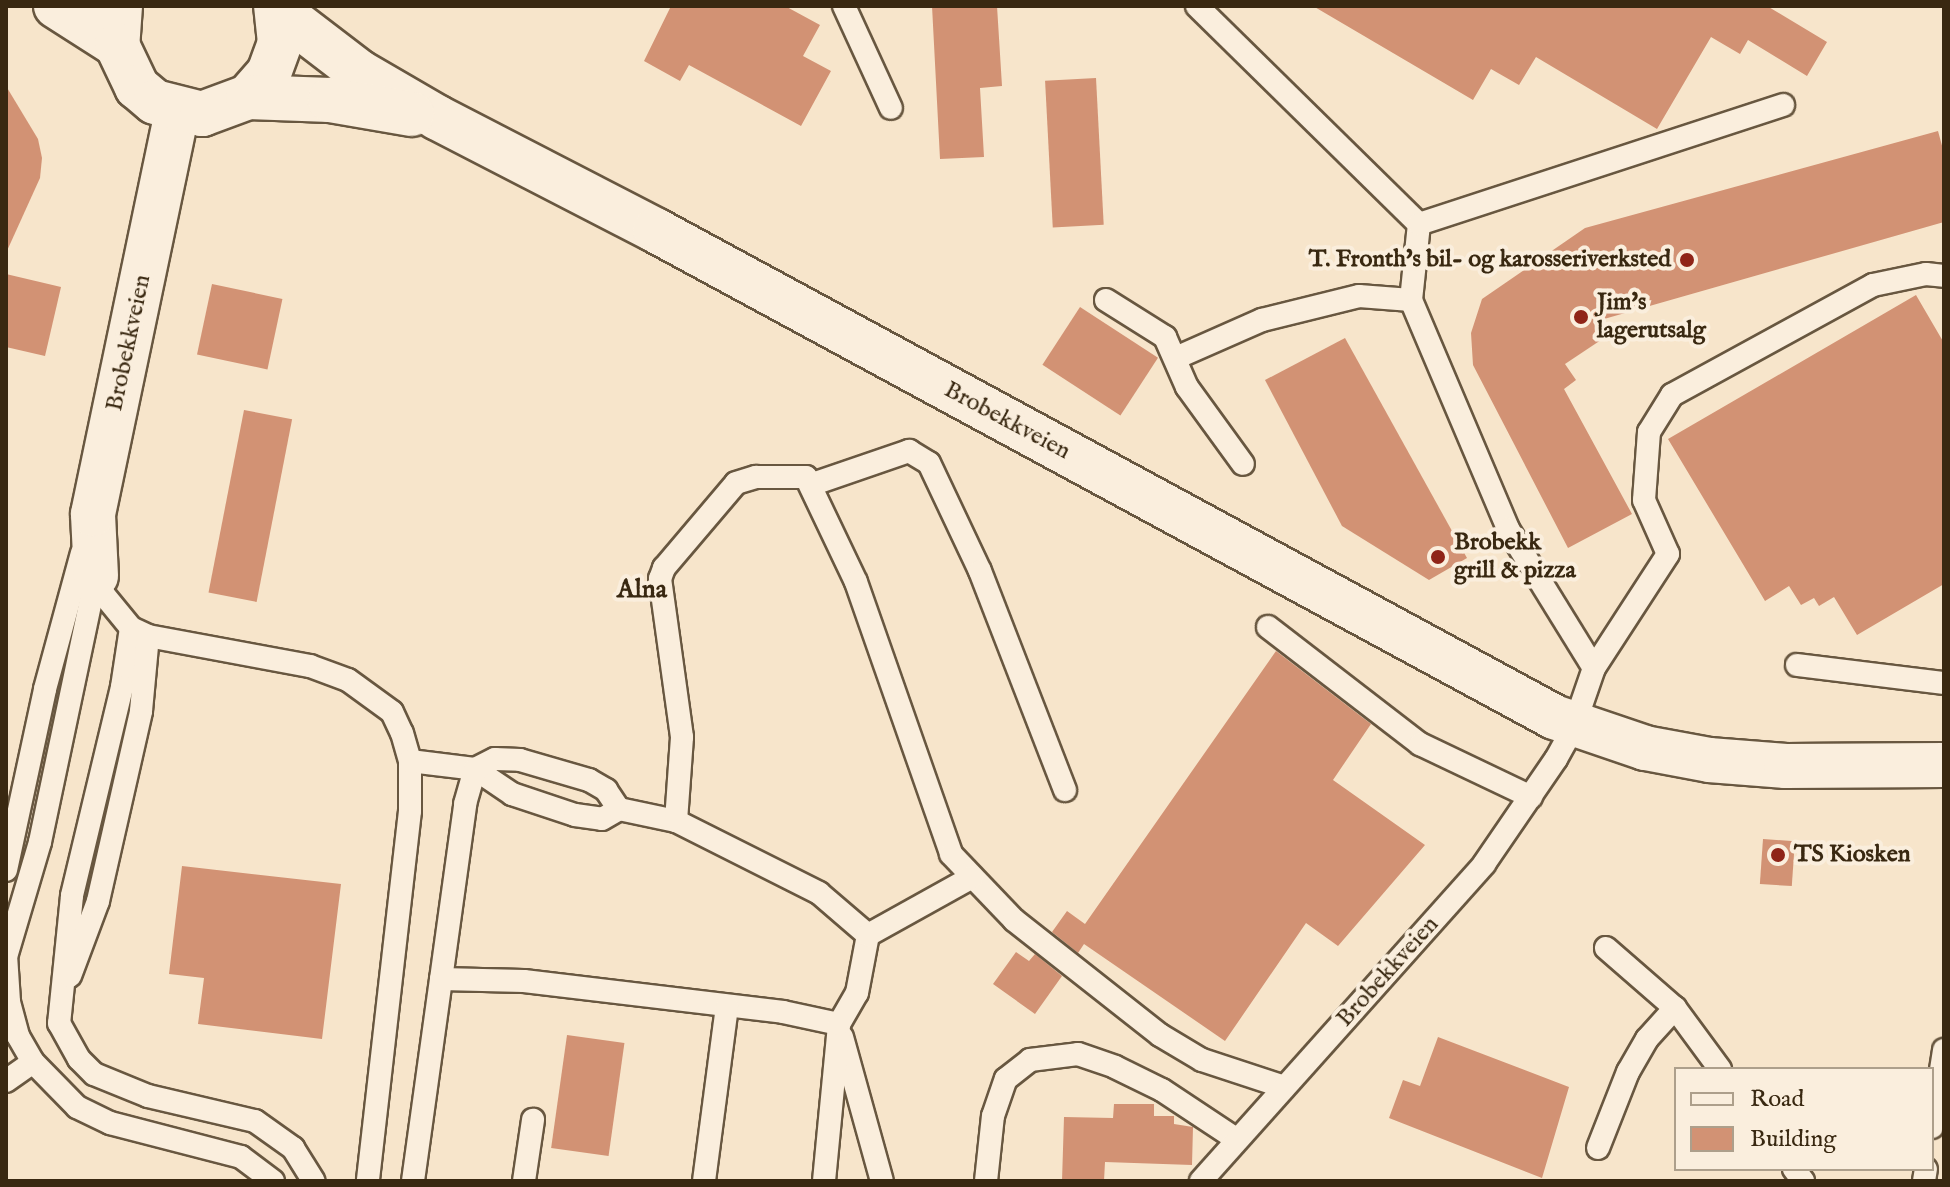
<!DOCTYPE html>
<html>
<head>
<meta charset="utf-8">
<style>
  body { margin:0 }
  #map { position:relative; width:1950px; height:1187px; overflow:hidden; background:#f7e5cb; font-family:"IM FELL English",serif }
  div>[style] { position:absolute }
  .building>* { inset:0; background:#d29274; transform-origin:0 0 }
  .roads { filter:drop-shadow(2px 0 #685740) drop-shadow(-2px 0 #685740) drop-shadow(0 2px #685740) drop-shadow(0 -2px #685740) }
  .lane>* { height:22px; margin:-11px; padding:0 11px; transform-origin:11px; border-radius:11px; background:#faeedd }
  .street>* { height:44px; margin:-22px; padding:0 22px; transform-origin:22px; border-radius:22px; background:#faeedd }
  .secondary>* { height:44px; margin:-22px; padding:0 22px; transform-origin:22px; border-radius:22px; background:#faeedd }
  .dots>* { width:22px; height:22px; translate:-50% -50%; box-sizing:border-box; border:4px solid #faeedd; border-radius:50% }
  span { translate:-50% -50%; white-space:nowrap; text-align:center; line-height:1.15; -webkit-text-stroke:8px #faeedd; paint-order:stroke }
  .poi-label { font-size:24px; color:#392811; font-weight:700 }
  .right { translate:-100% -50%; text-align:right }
  .left { translate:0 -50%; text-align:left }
  .street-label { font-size:24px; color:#392811 }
  .neighbourhood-label { font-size:26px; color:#392811; font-weight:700 }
  .frame { position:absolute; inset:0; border:8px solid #392811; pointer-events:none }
  .legend { position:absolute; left:1674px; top:1067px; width:260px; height:104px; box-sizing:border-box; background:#faeedd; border:2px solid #ad9f8b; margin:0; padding:10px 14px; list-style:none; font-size:24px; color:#392811 }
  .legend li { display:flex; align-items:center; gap:16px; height:40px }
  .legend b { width:40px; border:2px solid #ad9f8b }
</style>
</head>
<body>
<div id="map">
  <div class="building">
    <i style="clip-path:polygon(671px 6px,785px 6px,820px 25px,803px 56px,831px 71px,801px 126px,689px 65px,680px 81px,644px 61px)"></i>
    <i style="clip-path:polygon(932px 6px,997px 6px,1002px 86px,980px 88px,984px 157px,940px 159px)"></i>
    <i style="clip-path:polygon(1313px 6px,1767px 6px,1827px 42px,1807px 76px,1748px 40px,1740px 54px,1711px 37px,1657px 129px,1536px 57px,1519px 85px,1491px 69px,1473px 100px)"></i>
    <i style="left:1096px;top:78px;width:147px;height:51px;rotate:87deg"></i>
    <i style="clip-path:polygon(6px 86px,38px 139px,42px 158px,40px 178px,6px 253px)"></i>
    <i style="clip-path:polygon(1938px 131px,1944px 153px,1944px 222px,1597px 321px,1607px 336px,1565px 364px,1576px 380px,1564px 389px,1632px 514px,1568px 548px,1473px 365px,1471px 333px,1482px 299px,1585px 228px)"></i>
    <i style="clip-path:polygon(6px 274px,61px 287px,45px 356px,6px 347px)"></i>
    <i style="left:212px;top:284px;width:72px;height:72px;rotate:12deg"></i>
    <i style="clip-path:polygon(1916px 295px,1944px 343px,1944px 584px,1857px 635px,1834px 597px,1819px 606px,1814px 598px,1801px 605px,1789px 586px,1765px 601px,1668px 439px)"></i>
    <i style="left:1080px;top:307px;width:93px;height:69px;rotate:33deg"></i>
    <i style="clip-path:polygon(1345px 338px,1467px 558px,1429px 580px,1342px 526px,1265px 380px)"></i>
    <i style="left:244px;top:410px;width:49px;height:186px;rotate:11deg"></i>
    <i style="clip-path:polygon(1276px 651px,1371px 724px,1333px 780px,1425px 845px,1338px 946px,1306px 923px,1225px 1041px,1084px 944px,1078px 953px,1052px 932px,1067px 911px,1085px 924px)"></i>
    <i style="left:1763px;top:839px;width:32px;height:45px;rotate:4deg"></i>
    <i style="clip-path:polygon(182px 866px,341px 884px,322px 1039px,198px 1024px,204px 978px,169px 974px)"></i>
    <i style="clip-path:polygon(1016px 952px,1029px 961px,1035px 954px,1062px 976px,1035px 1014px,993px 984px)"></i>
    <i style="left:567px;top:1035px;width:58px;height:114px;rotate:8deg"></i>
    <i style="clip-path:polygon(1438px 1037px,1569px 1087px,1542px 1178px,1389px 1118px,1403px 1080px,1420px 1086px)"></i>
    <i style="clip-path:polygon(1114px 1104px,1154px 1104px,1154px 1116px,1174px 1116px,1174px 1124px,1193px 1127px,1192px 1165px,1105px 1162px,1104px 1181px,1062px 1181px,1064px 1117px,1113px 1118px)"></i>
  </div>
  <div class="roads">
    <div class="lane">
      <i style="left:844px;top:6px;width:112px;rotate:65.3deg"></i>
      <i style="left:1197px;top:6px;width:311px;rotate:44.5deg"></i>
      <i style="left:1419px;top:224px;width:76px;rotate:96deg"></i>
      <i style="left:1411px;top:300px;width:249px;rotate:67deg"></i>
      <i style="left:1508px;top:529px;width:163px;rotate:58.3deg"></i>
      <i style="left:1419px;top:224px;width:383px;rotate:-18.1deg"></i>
      <i style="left:1106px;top:300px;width:70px;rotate:32.1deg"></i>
      <i style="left:1165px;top:337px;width:55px;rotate:66.3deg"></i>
      <i style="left:1187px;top:387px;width:95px;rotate:54deg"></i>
      <i style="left:1178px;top:357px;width:92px;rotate:-23.8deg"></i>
      <i style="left:1262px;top:320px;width:100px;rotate:-13.9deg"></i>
      <i style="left:1359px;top:296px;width:52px;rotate:4.4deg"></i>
      <i style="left:813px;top:484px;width:102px;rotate:-19deg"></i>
      <i style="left:909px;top:451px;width:23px;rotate:31deg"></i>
      <i style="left:929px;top:463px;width:119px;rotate:64.7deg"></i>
      <i style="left:980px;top:571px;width:235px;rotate:68.8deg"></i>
      <i style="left:96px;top:576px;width:21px;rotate:67deg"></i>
      <i style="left:104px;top:595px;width:43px;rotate:50.7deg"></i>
      <i style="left:131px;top:628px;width:19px;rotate:25deg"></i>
      <i style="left:148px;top:636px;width:165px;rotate:10.5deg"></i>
      <i style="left:310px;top:666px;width:40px;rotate:20.2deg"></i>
      <i style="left:348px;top:680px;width:54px;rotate:36deg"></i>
      <i style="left:392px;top:712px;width:23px;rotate:65deg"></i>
      <i style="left:402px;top:733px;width:29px;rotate:74deg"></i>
      <i style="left:410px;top:761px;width:50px;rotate:90deg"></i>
      <i style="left:410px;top:811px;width:372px;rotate:96.5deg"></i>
      <i style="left:1268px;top:627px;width:192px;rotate:37.6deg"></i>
      <i style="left:1420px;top:744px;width:123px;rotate:25.5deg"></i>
      <i style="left:131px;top:628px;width:60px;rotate:98.7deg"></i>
      <i style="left:122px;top:687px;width:215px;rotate:103.5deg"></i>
      <i style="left:72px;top:896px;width:128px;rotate:95.8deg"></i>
      <i style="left:59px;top:1023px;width:41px;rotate:60.9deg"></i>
      <i style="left:79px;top:1059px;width:21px;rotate:45deg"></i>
      <i style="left:94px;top:1074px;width:58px;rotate:22.2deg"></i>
      <i style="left:148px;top:1096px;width:110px;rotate:13.2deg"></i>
      <i style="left:255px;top:1121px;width:47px;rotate:35.4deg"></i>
      <i style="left:293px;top:1148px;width:39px;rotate:58deg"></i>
      <i style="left:1797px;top:665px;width:148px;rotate:7deg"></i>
      <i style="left:410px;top:761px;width:65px;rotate:7deg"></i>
      <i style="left:475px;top:769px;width:45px;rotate:34deg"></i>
      <i style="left:512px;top:794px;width:66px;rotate:18.4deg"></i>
      <i style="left:575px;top:815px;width:27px;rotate:8deg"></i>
      <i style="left:602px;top:819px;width:20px;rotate:-30deg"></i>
      <i style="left:619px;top:809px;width:58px;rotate:11.9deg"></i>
      <i style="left:676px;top:821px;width:160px;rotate:26.7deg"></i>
      <i style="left:819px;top:893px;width:65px;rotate:40.6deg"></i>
      <i style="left:676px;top:821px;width:84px;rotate:-85.9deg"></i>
      <i style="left:682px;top:737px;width:160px;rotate:-97.9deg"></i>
      <i style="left:660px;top:579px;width:12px;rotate:-70deg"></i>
      <i style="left:664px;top:568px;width:111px;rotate:-49.7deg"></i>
      <i style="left:736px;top:483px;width:21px;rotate:-17deg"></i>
      <i style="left:756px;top:477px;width:50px"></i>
      <i style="left:806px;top:477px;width:116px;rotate:64.5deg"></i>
      <i style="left:856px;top:582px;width:288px;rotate:70.7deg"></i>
      <i style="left:951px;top:854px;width:91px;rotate:46.3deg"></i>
      <i style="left:1014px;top:920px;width:186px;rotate:38.2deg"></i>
      <i style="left:1160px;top:1035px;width:49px;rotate:30.8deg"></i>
      <i style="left:1202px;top:1060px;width:86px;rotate:18.2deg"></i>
      <i style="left:6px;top:870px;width:185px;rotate:-77.8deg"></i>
      <i style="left:45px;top:689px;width:141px;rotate:-74.8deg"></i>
      <i style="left:1606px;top:948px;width:91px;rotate:41deg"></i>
      <i style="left:1675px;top:1008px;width:76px;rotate:53.6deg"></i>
      <i style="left:6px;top:955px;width:47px;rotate:86.3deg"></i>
      <i style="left:9px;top:1002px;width:35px;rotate:75deg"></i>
      <i style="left:18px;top:1036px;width:30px;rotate:60deg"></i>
      <i style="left:33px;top:1062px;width:63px;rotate:45.6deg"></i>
      <i style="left:77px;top:1107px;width:37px;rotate:26deg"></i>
      <i style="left:110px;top:1123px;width:135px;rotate:14.5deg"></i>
      <i style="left:241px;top:1157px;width:40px;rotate:37deg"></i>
      <i style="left:6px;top:957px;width:120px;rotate:-73.5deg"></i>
      <i style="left:40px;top:842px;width:271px;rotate:-78.1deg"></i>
      <i style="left:70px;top:976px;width:80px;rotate:-69.5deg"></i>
      <i style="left:98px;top:901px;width:195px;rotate:-77.2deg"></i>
      <i style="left:141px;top:711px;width:75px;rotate:-84.7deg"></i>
      <i style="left:441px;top:979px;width:83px;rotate:1.4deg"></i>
      <i style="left:524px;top:981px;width:261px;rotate:6.8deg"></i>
      <i style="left:783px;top:1012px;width:57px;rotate:12.1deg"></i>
      <i style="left:842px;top:1037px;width:149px;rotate:74.5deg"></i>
      <i style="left:6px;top:1081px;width:33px;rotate:-35deg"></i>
      <i style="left:1932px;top:1127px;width:78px;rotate:-81.1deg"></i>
      <i style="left:1598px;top:1148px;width:82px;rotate:-68.5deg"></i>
      <i style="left:1628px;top:1072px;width:38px;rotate:-60deg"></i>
      <i style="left:1647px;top:1039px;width:42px;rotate:-47.9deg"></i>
      <i style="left:1794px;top:1169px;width:15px;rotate:53deg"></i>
      <i style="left:413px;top:1181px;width:381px;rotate:-82.1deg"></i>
      <i style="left:465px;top:804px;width:36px;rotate:-74deg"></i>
      <i style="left:475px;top:769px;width:22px;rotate:-27deg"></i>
      <i style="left:495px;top:759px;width:25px;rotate:2deg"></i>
      <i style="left:520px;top:760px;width:72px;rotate:16.2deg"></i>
      <i style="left:589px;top:780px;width:20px;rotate:30deg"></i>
      <i style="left:606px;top:790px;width:23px;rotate:56deg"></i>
      <i style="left:524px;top:1181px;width:62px;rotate:-81.6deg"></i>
      <i style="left:704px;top:1181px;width:176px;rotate:-82.5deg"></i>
      <i style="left:824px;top:1181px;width:158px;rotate:-84.5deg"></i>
      <i style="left:839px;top:1024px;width:36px;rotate:-60deg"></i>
      <i style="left:857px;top:993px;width:59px;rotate:-79.3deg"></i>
      <i style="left:868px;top:935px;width:119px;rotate:-29.1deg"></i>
      <i style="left:986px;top:1181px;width:65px;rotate:-83.9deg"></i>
      <i style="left:993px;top:1116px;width:39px;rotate:-71deg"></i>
      <i style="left:1006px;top:1079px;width:31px;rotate:-38deg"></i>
      <i style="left:1030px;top:1060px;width:48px;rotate:-7.1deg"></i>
      <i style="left:1078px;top:1054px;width:39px;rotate:19deg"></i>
      <i style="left:1115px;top:1067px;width:52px;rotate:26.1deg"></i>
      <i style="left:1162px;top:1090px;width:89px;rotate:33.5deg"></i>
      <i style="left:1201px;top:1181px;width:425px;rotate:-48.2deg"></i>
      <i style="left:1484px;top:864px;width:127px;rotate:-55.6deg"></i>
      <i style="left:1556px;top:759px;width:38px;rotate:-61deg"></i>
      <i style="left:1574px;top:726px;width:61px;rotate:-71deg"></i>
      <i style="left:1594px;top:668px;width:136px;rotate:-57deg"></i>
      <i style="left:1668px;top:554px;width:59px;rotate:-114deg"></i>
      <i style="left:1644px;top:500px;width:68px;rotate:-85.8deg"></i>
      <i style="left:1649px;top:432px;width:44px;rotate:-58.1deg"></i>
      <i style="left:1672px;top:395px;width:229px;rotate:-28.7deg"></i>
      <i style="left:1873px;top:285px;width:54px;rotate:-11.7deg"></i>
      <i style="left:1926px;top:274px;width:18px;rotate:6deg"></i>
      <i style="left:1924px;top:1181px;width:12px;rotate:-81deg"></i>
    </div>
    <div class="street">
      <i style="left:96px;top:576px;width:62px;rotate:-92.8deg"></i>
      <i style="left:93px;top:514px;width:412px;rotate:-78.2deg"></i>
    </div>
    <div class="secondary">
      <i style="left:56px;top:6px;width:72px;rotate:32.6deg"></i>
      <i style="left:120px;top:6px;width:39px;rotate:94deg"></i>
      <i style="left:117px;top:45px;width:47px;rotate:64.5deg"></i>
      <i style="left:137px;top:87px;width:23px;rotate:40deg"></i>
      <i style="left:155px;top:102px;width:49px;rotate:14.3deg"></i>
      <i style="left:202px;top:114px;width:49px;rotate:-20.3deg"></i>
      <i style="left:248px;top:97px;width:32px;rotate:-49deg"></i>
      <i style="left:269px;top:73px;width:32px;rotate:-70deg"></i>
      <i style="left:280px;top:43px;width:37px;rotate:-96deg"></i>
      <i style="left:278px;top:10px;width:102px;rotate:37.4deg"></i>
      <i style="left:359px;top:72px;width:91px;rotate:30.2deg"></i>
      <i style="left:438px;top:118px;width:244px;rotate:27.3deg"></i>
      <i style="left:655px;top:230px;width:1022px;rotate:28.44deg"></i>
      <i style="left:1554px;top:717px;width:96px;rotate:18.8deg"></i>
      <i style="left:1645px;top:748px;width:65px;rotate:10.6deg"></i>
      <i style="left:1709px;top:760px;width:77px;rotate:4.5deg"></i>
      <i style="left:1786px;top:766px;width:158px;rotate:-0.4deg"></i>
      <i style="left:248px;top:97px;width:82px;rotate:2.1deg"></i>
      <i style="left:330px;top:100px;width:83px;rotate:9.7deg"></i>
    </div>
  </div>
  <div class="dots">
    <i style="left:1687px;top:260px;background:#8f2418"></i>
    <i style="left:1581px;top:317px;background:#8f2418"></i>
    <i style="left:1438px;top:557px;background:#8f2418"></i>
    <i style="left:1778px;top:855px;background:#8f2418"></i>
  </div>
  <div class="poi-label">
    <span class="right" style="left:1671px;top:260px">T. Fronth's bil- og karosseriverksted</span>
    <span class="left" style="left:1597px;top:317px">Jim's<br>lagerutsalg</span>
    <span class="left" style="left:1454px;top:557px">Brobekk<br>grill &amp; pizza</span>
    <span class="left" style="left:1794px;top:855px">TS Kiosken</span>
  </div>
  <div class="street-label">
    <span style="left:129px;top:343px;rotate:-78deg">Brobekkveien</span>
    <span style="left:1007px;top:421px;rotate:28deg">Brobekkveien</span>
    <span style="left:1388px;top:972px;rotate:-48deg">Brobekkveien</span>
  </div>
  <div class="neighbourhood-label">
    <span style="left:642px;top:590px">Alna</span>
  </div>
  <div class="frame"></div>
  <ul class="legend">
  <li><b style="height:10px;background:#faeedd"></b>Road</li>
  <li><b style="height:22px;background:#d29274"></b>Building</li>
  </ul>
</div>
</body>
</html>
